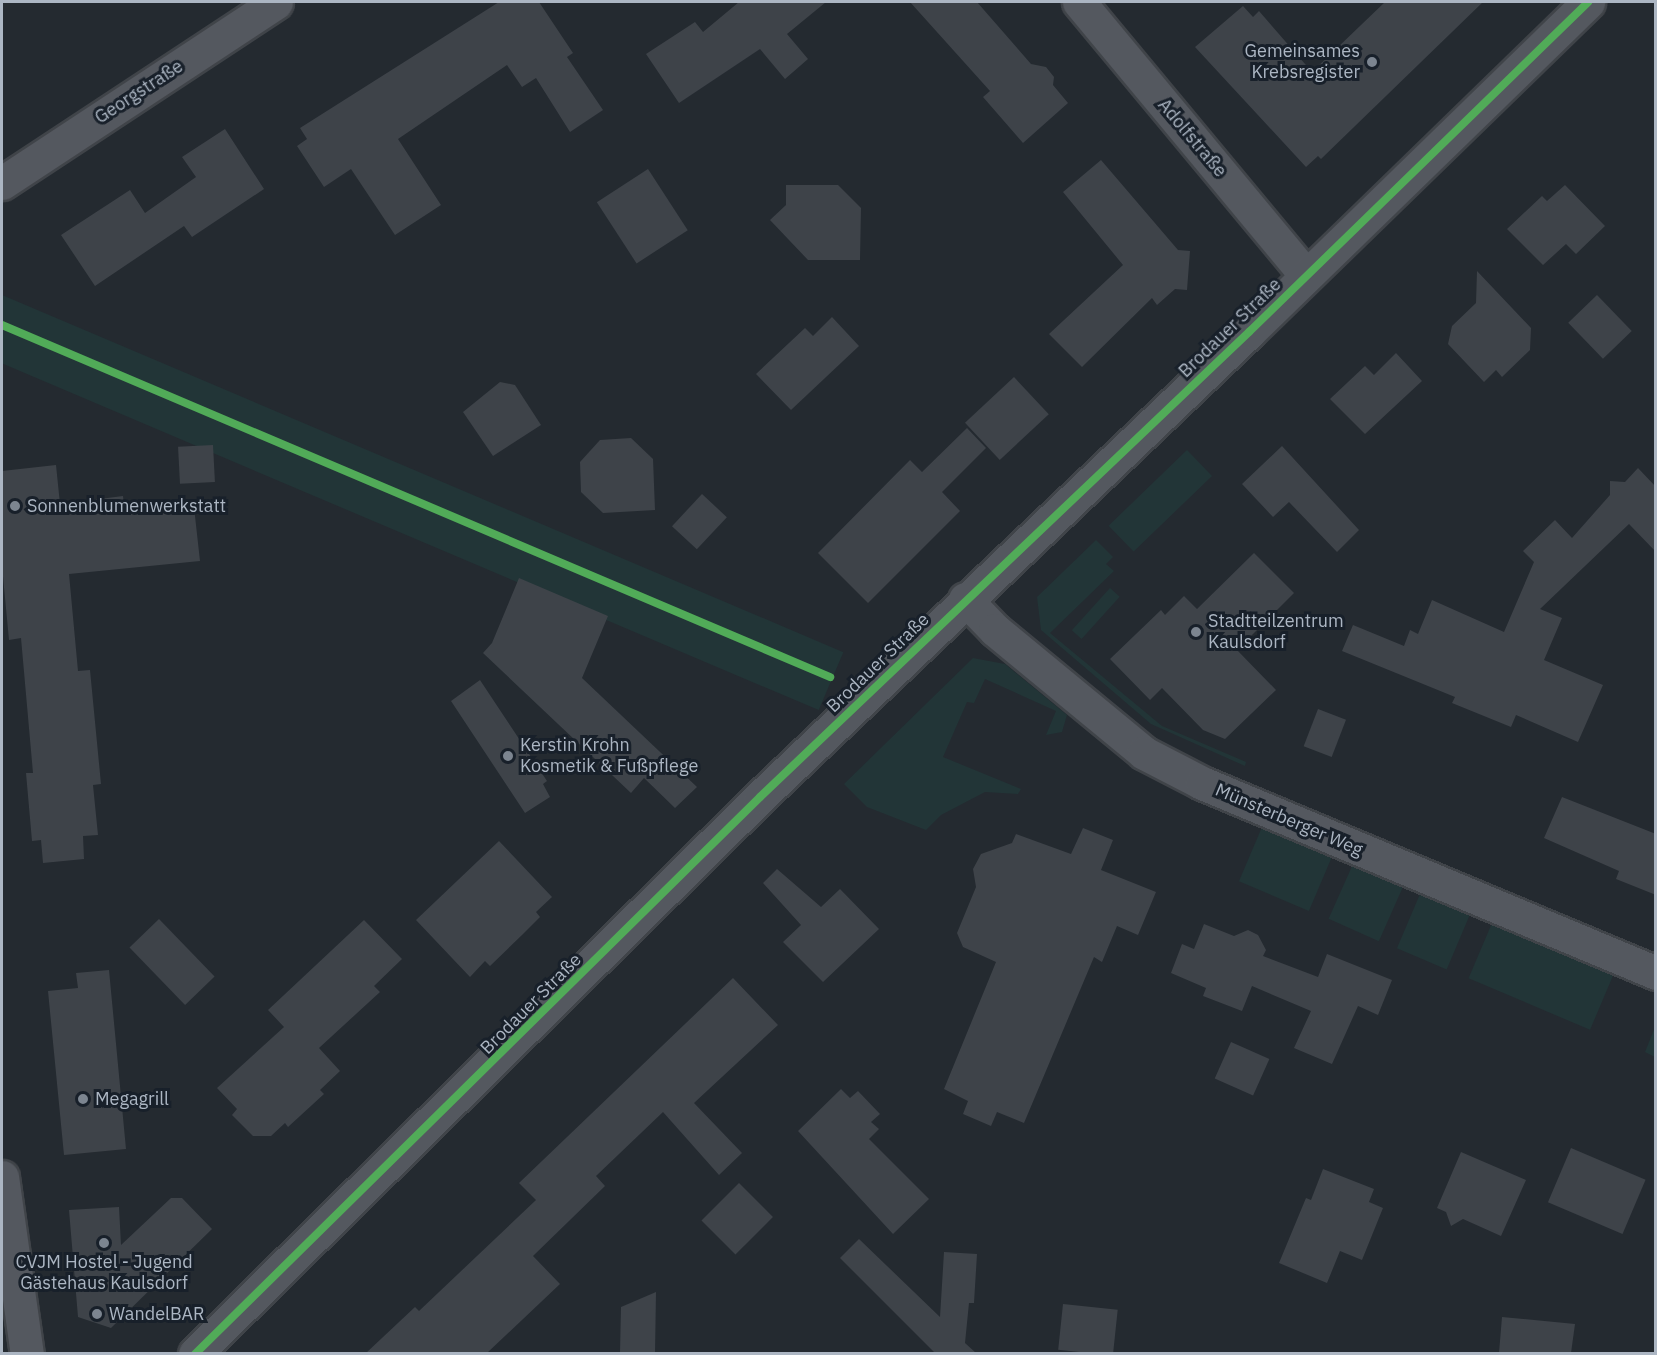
<!DOCTYPE html>
<html>
<head>
<meta charset="utf-8">
<style>
  body { margin:0 }
  #map { position:relative; width:1657px; height:1355px; overflow:hidden; background:#242a30; font-family:"IBM Plex Sans",sans-serif }
  div>[style] { position:absolute }
  .green>* { inset:0; background:#223537; transform-origin:0 0 }
  .building>* { inset:0; background:#3e4349; transform-origin:0 0 }
  .roads { filter:drop-shadow(2px 0 #404449) drop-shadow(-2px 0 #404449) drop-shadow(0 2px #404449) drop-shadow(0 -2px #404449) }
  .minor>* { height:33px; margin:-16.5px; padding:0 16.5px; transform-origin:16.5px; border-radius:16.5px; background:#54585f }
  .tertiary>* { height:33px; margin:-16.5px; padding:0 16.5px; transform-origin:16.5px; border-radius:16.5px; background:#54585f }
  .cycleway>* { height:8px; margin:-4px; padding:0 4px; transform-origin:4px; border-radius:4px; background:#51ab58 }
  .dots>* { width:16px; height:16px; translate:-50% -50%; box-sizing:border-box; border:3px solid #18202a; border-radius:50% }
  span { translate:-50% -50%; white-space:nowrap; text-align:center; line-height:1.15; -webkit-text-stroke:6px #18202a; paint-order:stroke }
  .poi-label { font-size:18px; color:#acb6c3 }
  .right { translate:-100% -50%; text-align:right }
  .left { translate:0 -50%; text-align:left }
  .street-label { font-size:18px; color:#acb6c3 }
  .frame { position:absolute; inset:0; border:3px solid #acb6c3; pointer-events:none }
</style>
</head>
<body>
<div id="map">
  <div class="green">
    <i style="left:2px;top:295px;width:914px;height:63px;rotate:23deg"></i>
    <i style="left:1187px;top:450px;width:36px;height:109px;rotate:46deg"></i>
    <i style="clip-path:polygon(1096px 540px,1113px 557px,1106px 564px,1114px 571px,1050px 633px,1162px 726px,1246px 762px,1245px 766px,1151px 724px,1041px 630px,1037px 597px)"></i>
    <i style="left:1110px;top:588px;width:13px;height:57px;rotate:42deg"></i>
    <i style="clip-path:polygon(973px 658px,1005px 664px,1067px 715px,1062px 732px,1046px 735px,1056px 711px,985px 679px,974px 703px,967px 702px,943px 757px,1021px 789px,1018px 794px,985px 792px,941px 815px,926px 830px,867px 807px,844px 784px)"></i>
    <i style="left:1262px;top:827px;width:76px;height:59px;rotate:23deg"></i>
    <i style="left:1353px;top:864px;width:55px;height:60px;rotate:24deg"></i>
    <i style="left:1420px;top:894px;width:54px;height:59px;rotate:23deg"></i>
    <i style="left:1492px;top:923px;width:132px;height:60px;rotate:23deg"></i>
    <i style="clip-path:polygon(1655px 1027px,1656px 1057px,1655px 1057px,1645px 1052px)"></i>
  </div>
  <div class="building">
    <i style="clip-path:polygon(499px 2px,539px 2px,573px 53px,567px 57px,603px 110px,570px 132px,536px 78px,522px 87px,507px 65px,398px 139px,441px 205px,395px 235px,351px 169px,324px 187px,297px 146px,307px 139px,300px 128px)"></i>
    <i style="clip-path:polygon(739px 2px,826px 2px,787px 34px,808px 59px,785px 79px,760px 49px,679px 103px,646px 54px,695px 22px,703px 32px)"></i>
    <i style="clip-path:polygon(910px 2px,977px 2px,1031px 64px,1046px 67px,1054px 77px,1053px 85px,1068px 103px,1023px 143px,983px 97px,990px 91px)"></i>
    <i style="clip-path:polygon(1385px 2px,1483px 2px,1321px 159px,1318px 156px,1306px 167px,1195px 47px,1243px 6px,1253px 17px,1259px 11px,1312px 72px)"></i>
    <i style="clip-path:polygon(225px 129px,264px 189px,192px 237px,184px 226px,95px 286px,61px 235px,130px 190px,145px 213px,196px 177px,182px 157px)"></i>
    <i style="clip-path:polygon(1101px 160px,1178px 250px,1190px 251px,1187px 290px,1175px 289px,1157px 305px,1152px 298px,1082px 367px,1049px 334px,1123px 265px,1063px 192px)"></i>
    <i style="left:648px;top:169px;width:73px;height:61px;rotate:57deg"></i>
    <i style="clip-path:polygon(786px 185px,838px 185px,861px 208px,860px 260px,808px 260px,770px 220px,786px 205px)"></i>
    <i style="clip-path:polygon(1565px 185px,1605px 226px,1576px 254px,1566px 244px,1543px 265px,1507px 229px,1542px 196px,1547px 201px)"></i>
    <i style="clip-path:polygon(1477px 271px,1531px 328px,1530px 350px,1502px 377px,1496px 370px,1484px 382px,1448px 344px,1452px 326px,1476px 303px)"></i>
    <i style="left:1597px;top:295px;width:50px;height:40px;rotate:46deg"></i>
    <i style="clip-path:polygon(832px 317px,859px 346px,791px 410px,756px 374px,805px 328px,813px 336px)"></i>
    <i style="clip-path:polygon(1396px 353px,1422px 381px,1365px 434px,1330px 399px,1365px 366px,1374px 375px)"></i>
    <i style="left:1014px;top:377px;width:51px;height:67px;rotate:47deg"></i>
    <i style="clip-path:polygon(500px 382px,515px 385px,541px 425px,493px 456px,463px 412px)"></i>
    <i style="clip-path:polygon(967px 428px,986px 448px,942px 492px,960px 511px,868px 603px,818px 553px,910px 460px,922px 472px)"></i>
    <i style="clip-path:polygon(631px 438px,653px 459px,655px 510px,603px 513px,581px 492px,580px 462px,600px 440px)"></i>
    <i style="left:213px;top:445px;width:37px;height:35px;rotate:87deg"></i>
    <i style="clip-path:polygon(1282px 446px,1359px 530px,1337px 552px,1289px 502px,1273px 517px,1242px 484px)"></i>
    <i style="clip-path:polygon(56px 465px,60px 504px,123px 496px,125px 513px,194px 507px,200px 561px,69px 574px,78px 671px,90px 670px,101px 784px,93px 785px,98px 835px,83px 836px,84px 859px,43px 863px,41px 840px,32px 841px,26px 773px,33px 773px,21px 638px,9px 640px,2px 566px,2px 471px)"></i>
    <i style="clip-path:polygon(1638px 468px,1656px 487px,1656px 552px,1629px 524px,1540px 609px,1562px 618px,1544px 660px,1603px 685px,1578px 742px,1516px 715px,1511px 727px,1452px 703px,1455px 697px,1342px 651px,1353px 625px,1404px 646px,1410px 630px,1418px 634px,1432px 600px,1504px 632px,1534px 562px,1523px 551px,1555px 520px,1572px 538px,1610px 495px,1610px 481px,1625px 482px)"></i>
    <i style="left:702px;top:494px;width:34px;height:44px;rotate:43deg"></i>
    <i style="clip-path:polygon(1254px 553px,1294px 593px,1237px 650px,1276px 690px,1225px 739px,1203px 730px,1162px 688px,1150px 700px,1110px 659px,1161px 610px,1165px 615px,1184px 596px,1197px 609px)"></i>
    <i style="clip-path:polygon(519px 578px,608px 616px,582px 678px,697px 787px,675px 808px,644px 778px,631px 793px,483px 653px,492px 643px)"></i>
    <i style="clip-path:polygon(480px 680px,547px 781px,543px 784px,550px 797px,525px 813px,451px 701px)"></i>
    <i style="left:1318px;top:709px;width:30px;height:40px;rotate:21deg"></i>
    <i style="clip-path:polygon(1562px 797px,1656px 834px,1656px 895px,1616px 879px,1619px 871px,1544px 838px)"></i>
    <i style="clip-path:polygon(1083px 828px,1113px 840px,1101px 870px,1156px 892px,1138px 935px,1117px 926px,1102px 962px,1094px 957px,1024px 1123px,997px 1112px,991px 1126px,963px 1114px,968px 1101px,944px 1089px,996px 962px,963px 947px,957px 933px,976px 887px,973px 869px,981px 854px,1012px 843px,1016px 834px,1071px 854px)"></i>
    <i style="clip-path:polygon(499px 841px,552px 897px,536px 912px,540px 917px,522px 935px,490px 966px,485px 961px,470px 977px,416px 920px)"></i>
    <i style="clip-path:polygon(777px 869px,821px 907px,840px 889px,879px 929px,823px 982px,783px 942px,801px 925px,763px 883px)"></i>
    <i style="left:159px;top:919px;width:80px;height:41px;rotate:46deg"></i>
    <i style="clip-path:polygon(364px 920px,402px 959px,374px 986px,380px 992px,319px 1048px,340px 1071px,320px 1090px,324px 1094px,288px 1127px,285px 1123px,271px 1136px,253px 1136px,232px 1115px,237px 1109px,217px 1088px,284px 1027px,268px 1010px)"></i>
    <i style="clip-path:polygon(1204px 924px,1234px 936px,1248px 930px,1258px 935px,1266px 950px,1263px 956px,1318px 977px,1327px 954px,1392px 980px,1378px 1015px,1358px 1006px,1332px 1064px,1294px 1048px,1311px 1011px,1252px 986px,1242px 1011px,1203px 996px,1206px 988px,1171px 973px,1182px 944px,1194px 949px)"></i>
    <i style="clip-path:polygon(109px 970px,126px 1149px,64px 1155px,48px 991px,78px 988px,76px 973px)"></i>
    <i style="clip-path:polygon(733px 978px,778px 1025px,694px 1103px,742px 1153px,719px 1175px,663px 1112px,596px 1176px,605px 1186px,533px 1256px,560px 1284px,487px 1353px,366px 1353px,415px 1307px,419px 1311px,536px 1200px,519px 1183px)"></i>
    <i style="left:1231px;top:1042px;width:42px;height:40px;rotate:24deg"></i>
    <i style="clip-path:polygon(841px 1089px,850px 1098px,858px 1091px,880px 1114px,871px 1122px,879px 1129px,869px 1139px,929px 1199px,893px 1234px,798px 1131px)"></i>
    <i style="left:1571px;top:1148px;width:81px;height:59px;rotate:23deg"></i>
    <i style="clip-path:polygon(1461px 1152px,1526px 1180px,1501px 1236px,1463px 1219px,1451px 1226px,1446px 1212px,1437px 1208px)"></i>
    <i style="clip-path:polygon(1323px 1169px,1374px 1189px,1369px 1202px,1383px 1208px,1362px 1260px,1340px 1251px,1327px 1283px,1279px 1263px,1306px 1198px,1311px 1200px)"></i>
    <i style="left:739px;top:1183px;width:48px;height:53px;rotate:45deg"></i>
    <i style="clip-path:polygon(171px 1198px,182px 1198px,212px 1229px,111px 1328px,78px 1317px,69px 1210px,119px 1207px,121px 1245px)"></i>
    <i style="clip-path:polygon(859px 1239px,940px 1317px,944px 1252px,977px 1254px,974px 1303px,969px 1303px,965px 1343px,976px 1353px,935px 1353px,840px 1258px)"></i>
    <i style="clip-path:polygon(656px 1292px,655px 1353px,620px 1353px,621px 1307px)"></i>
    <i style="left:1063px;top:1304px;width:55px;height:46px;rotate:6deg"></i>
    <i style="clip-path:polygon(1502px 1317px,1575px 1324px,1571px 1353px,1499px 1353px)"></i>
  </div>
  <div class="roads">
    <div class="minor">
      <i style="left:1079px;top:2px;width:355px;rotate:50.3deg"></i>
      <i style="left:2px;top:183px;width:328px;rotate:-33.4deg"></i>
      <i style="left:965px;top:599px;width:43px;rotate:45.9deg"></i>
      <i style="left:995px;top:630px;width:193px;rotate:39.5deg"></i>
      <i style="left:1144px;top:753px;width:65px;rotate:27.3deg"></i>
      <i style="left:1202px;top:783px;width:492px;rotate:22.7deg"></i>
      <i style="left:195px;top:1354px;width:793px;rotate:-44.59deg"></i>
      <i style="left:760px;top:797px;width:675px;rotate:-43.56deg"></i>
      <i style="left:1249px;top:332px;width:473px;rotate:-44.2deg"></i>
    </div>
    <div class="tertiary">
      <i style="left:2px;top:1177px;width:179px;rotate:82deg"></i>
    </div>
  </div>
  <div class="cycleway">
    <i style="left:2px;top:325px;width:900px;rotate:23.03deg"></i>
    <i style="left:195px;top:1354px;width:793px;rotate:-44.59deg"></i>
    <i style="left:760px;top:797px;width:675px;rotate:-43.56deg"></i>
    <i style="left:1249px;top:332px;width:473px;rotate:-44.2deg"></i>
  </div>
  <div class="dots">
    <i style="left:1372px;top:62px;background:#7c8590"></i>
    <i style="left:15px;top:506px;background:#7c8590"></i>
    <i style="left:1196px;top:632px;background:#7c8590"></i>
    <i style="left:508px;top:756px;background:#7c8590"></i>
    <i style="left:83px;top:1099px;background:#7c8590"></i>
    <i style="left:104px;top:1243px;background:#7c8590"></i>
    <i style="left:97px;top:1314px;background:#7c8590"></i>
  </div>
  <div class="poi-label">
    <span class="right" style="left:1360px;top:62px">Gemeinsames<br>Krebsregister</span>
    <span class="left" style="left:27px;top:506px">Sonnenblumenwerkstatt</span>
    <span class="left" style="left:1208px;top:632px">Stadtteilzentrum<br>Kaulsdorf</span>
    <span class="left" style="left:520px;top:756px">Kerstin Krohn<br>Kosmetik &amp; Fußpflege</span>
    <span class="left" style="left:95px;top:1099px">Megagrill</span>
    <span style="left:104px;top:1273px">CVJM Hostel - Jugend<br>Gästehaus Kaulsdorf</span>
    <span class="left" style="left:109px;top:1314px">WandelBAR</span>
  </div>
  <div class="street-label">
    <span style="left:139px;top:92px;rotate:-33deg">Georgstraße</span>
    <span style="left:1192px;top:138px;rotate:50deg">Adolfstraße</span>
    <span style="left:1230px;top:328px;rotate:-44deg">Brodauer Straße</span>
    <span style="left:878px;top:663px;rotate:-44deg">Brodauer Straße</span>
    <span style="left:1289px;top:820px;rotate:23deg">Münsterberger Weg</span>
    <span style="left:531px;top:1004px;rotate:-45deg">Brodauer Straße</span>
  </div>
  <div class="frame"></div>
</div>
</body>
</html>
